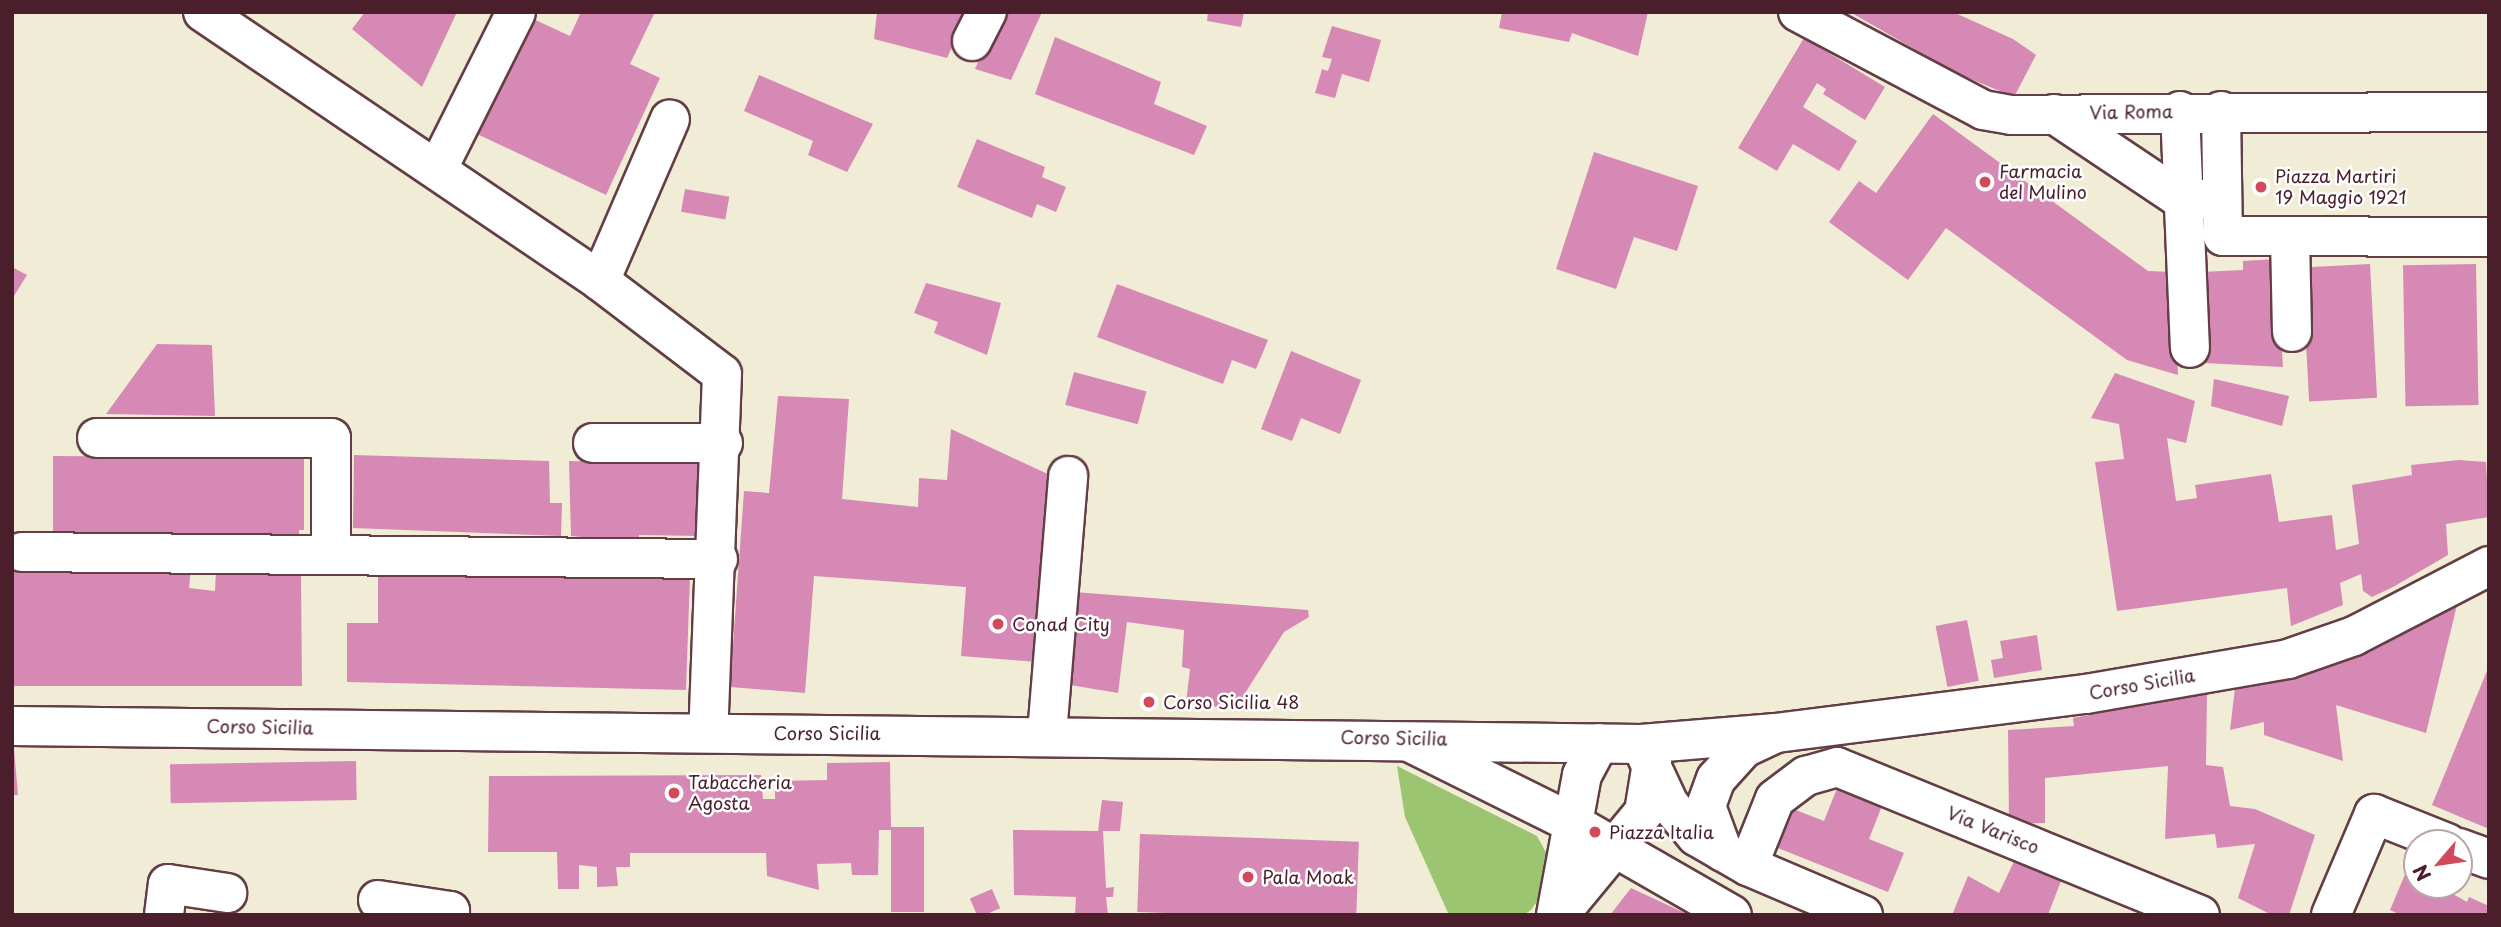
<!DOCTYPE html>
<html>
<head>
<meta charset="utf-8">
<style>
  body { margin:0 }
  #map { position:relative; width:2501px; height:927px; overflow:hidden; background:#f1ecd6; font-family:"Playpen Sans",sans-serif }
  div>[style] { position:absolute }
  .green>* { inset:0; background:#9cc571 }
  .building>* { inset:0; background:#d689b4; transform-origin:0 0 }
  .roads { filter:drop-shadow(2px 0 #633e45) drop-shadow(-2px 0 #633e45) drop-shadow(0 2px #633e45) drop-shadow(0 -2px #633e45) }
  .minor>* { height:38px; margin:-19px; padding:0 19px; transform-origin:19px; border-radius:19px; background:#fff }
  .dots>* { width:19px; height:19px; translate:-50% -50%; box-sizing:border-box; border:4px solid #fff; border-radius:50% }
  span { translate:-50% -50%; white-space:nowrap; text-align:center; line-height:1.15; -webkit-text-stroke:5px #fff; paint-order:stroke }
  .street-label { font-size:18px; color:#4a1f2b }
  .poi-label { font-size:18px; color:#4a1f2b }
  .left { translate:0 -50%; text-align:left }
  .frame { position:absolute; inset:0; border:14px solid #4a1f2b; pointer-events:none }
  .north { position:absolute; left:2403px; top:829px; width:70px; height:70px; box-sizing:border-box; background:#fff; border:2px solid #b7a5aa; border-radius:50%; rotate:241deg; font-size:19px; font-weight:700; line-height:28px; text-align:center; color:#4a1f2b }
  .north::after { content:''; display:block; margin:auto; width:24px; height:32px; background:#d1495b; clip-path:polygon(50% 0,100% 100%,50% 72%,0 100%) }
</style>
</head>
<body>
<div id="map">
  <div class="green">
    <i style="clip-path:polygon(1397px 766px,1537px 836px,1549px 858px,1543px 893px,1531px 910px,1523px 915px,1449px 915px,1405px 817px)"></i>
  </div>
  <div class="building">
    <i style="clip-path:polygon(365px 12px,457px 12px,422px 87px,352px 29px)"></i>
    <i style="clip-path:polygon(581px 12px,655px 12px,630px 64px,660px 78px,606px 195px,475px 133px,529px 17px,570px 36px)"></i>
    <i style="clip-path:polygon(877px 12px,968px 12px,947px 58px,874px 39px)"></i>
    <i style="clip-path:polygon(1000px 12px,1042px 12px,1011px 80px,975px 69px)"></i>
    <i style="clip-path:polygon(1208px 12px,1244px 12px,1241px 27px,1207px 21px)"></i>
    <i style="clip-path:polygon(1502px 12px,1648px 12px,1638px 56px,1572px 33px,1569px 42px,1499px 28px)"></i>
    <i style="clip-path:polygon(1850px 12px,1953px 12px,2013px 39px,2036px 55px,2014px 97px,1954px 72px)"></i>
    <i style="clip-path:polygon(1332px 26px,1381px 40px,1369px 82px,1342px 74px,1335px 98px,1315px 93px,1322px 69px,1328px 71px,1332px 59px,1322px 57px)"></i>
    <i style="clip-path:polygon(1055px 37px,1161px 82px,1154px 104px,1207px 126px,1194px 155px,1035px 94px)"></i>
    <i style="clip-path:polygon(1804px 38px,1885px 87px,1865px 120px,1823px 94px,1826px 89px,1817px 83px,1803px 107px,1857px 141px,1839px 171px,1793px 144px,1777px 171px,1738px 148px)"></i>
    <i style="clip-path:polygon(759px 75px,873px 124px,847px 172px,808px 155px,813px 141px,744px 111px)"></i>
    <i style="clip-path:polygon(1933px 114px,2148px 271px,2173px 272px,2178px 375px,2127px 360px,1946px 228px,1908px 280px,1829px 222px,1859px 181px,1876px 193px)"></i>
    <i style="clip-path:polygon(977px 139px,1045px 167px,1042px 177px,1066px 187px,1056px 212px,1037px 204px,1032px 218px,957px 187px)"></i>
    <i style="clip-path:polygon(1594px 152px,1698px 186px,1677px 251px,1634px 237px,1616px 289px,1556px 269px)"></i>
    <i style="left:685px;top:189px;width:45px;height:23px;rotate:10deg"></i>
    <i style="clip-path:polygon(2276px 259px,2283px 367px,2204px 363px,2201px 272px,2243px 270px,2243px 261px)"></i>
    <i style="left:2370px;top:264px;width:134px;height:68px;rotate:87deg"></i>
    <i style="left:2476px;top:264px;width:141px;height:73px;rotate:89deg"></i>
    <i style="clip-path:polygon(12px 267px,27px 275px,12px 299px)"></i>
    <i style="clip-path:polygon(926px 283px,1001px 303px,987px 355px,934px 333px,938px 322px,914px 313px)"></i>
    <i style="clip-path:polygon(1117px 284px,1268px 340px,1256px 369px,1232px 360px,1223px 384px,1097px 337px)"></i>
    <i style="clip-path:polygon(157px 344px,212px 345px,215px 416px,106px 414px)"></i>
    <i style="clip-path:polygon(1291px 351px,1361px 380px,1340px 434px,1301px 418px,1292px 441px,1261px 429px)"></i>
    <i style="left:1074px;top:372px;width:75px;height:34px;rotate:15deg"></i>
    <i style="clip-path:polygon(2115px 373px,2195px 401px,2186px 443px,2167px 438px,2176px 501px,2197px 498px,2195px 485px,2271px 474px,2279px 522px,2332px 515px,2336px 550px,2359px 544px,2352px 485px,2412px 475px,2411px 465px,2459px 460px,2486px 462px,2489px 517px,2446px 524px,2448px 555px,2393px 587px,2372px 597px,2363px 591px,2361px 574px,2340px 583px,2343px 605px,2291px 626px,2287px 588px,2117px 611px,2095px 462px,2124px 459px,2119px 424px,2091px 418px)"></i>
    <i style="clip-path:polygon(2214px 379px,2289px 396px,2282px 426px,2211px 406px)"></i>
    <i style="clip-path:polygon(778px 396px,849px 399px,842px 499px,918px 507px,919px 478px,947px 480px,951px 429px,1050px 475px,1037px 662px,961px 656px,966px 587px,814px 576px,805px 693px,730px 687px,744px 491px,769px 493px)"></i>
    <i style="clip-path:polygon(354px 455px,549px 461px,550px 503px,562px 503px,561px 536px,353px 528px)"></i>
    <i style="clip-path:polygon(53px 456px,304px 458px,304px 530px,299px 530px,299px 536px,53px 533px)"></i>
    <i style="clip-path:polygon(669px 459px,701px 460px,700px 536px,639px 535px,639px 542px,571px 536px,569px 461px,669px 463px)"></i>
    <i style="clip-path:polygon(83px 568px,191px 568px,189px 588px,215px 591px,216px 570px,301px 576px,302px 686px,12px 686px,12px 572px)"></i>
    <i style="clip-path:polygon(378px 572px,690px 576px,686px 690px,347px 682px,347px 623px,378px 623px)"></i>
    <i style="clip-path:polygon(1074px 592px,1308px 610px,1309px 617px,1284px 632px,1240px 701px,1240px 710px,1186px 703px,1190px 669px,1182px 667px,1184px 630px,1127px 622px,1118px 693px,1064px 684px)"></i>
    <i style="clip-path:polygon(2457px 605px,2426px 733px,2336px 705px,2343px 761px,2264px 735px,2264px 722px,2230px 730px,2235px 688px,2342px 661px)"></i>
    <i style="left:1967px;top:620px;width:62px;height:32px;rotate:79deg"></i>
    <i style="clip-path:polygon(2037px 635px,2042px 670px,1994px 678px,1991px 660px,2003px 658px,2000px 641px)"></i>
    <i style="clip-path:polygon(2489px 666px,2489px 829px,2432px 805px)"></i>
    <i style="clip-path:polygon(2207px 693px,2206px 765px,2223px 767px,2230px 806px,2255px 809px,2315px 835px,2289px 915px,2272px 915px,2238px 898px,2255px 844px,2217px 848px,2215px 834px,2165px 839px,2168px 766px,2045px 778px,2045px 823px,2009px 824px,2008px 730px,2074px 726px,2073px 718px)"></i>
    <i style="clip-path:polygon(12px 749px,14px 749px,18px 795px,12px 795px)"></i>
    <i style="left:356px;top:761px;width:39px;height:186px;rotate:89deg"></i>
    <i style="clip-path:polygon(890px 762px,891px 827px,924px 827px,924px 912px,891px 912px,891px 830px,879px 830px,878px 875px,852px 875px,851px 863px,817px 864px,819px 890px,767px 876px,766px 853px,630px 853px,630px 867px,616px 867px,618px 886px,597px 887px,597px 867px,579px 865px,579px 889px,558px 889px,557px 852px,488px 852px,489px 776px,761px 775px,763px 799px,775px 799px,775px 781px,827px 780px,827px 763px)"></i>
    <i style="clip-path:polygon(1840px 781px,1885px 798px,1869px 839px,1904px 853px,1888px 892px,1773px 846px,1788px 807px,1824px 821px)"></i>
    <i style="clip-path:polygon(1102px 800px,1123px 802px,1120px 831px,1103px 831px,1106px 888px,1114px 887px,1113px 897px,1106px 897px,1108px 915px,1075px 915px,1076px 897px,1014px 895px,1013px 830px,1098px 831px)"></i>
    <i style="left:1140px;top:834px;width:219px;height:78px;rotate:2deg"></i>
    <i style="clip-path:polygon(2018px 853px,2064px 873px,2048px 915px,1952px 915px,1968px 876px,1999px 893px)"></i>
    <i style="clip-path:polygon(2406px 872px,2417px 877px,2417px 885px,2437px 885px,2467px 902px,2469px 897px,2489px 906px,2489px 915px,2401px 915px,2390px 910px)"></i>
    <i style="clip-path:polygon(1631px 888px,1689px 915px,1610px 915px)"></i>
    <i style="left:992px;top:889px;width:21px;height:24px;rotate:67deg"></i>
  </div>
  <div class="roads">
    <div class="minor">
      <i style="left:203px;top:12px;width:480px;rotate:34.1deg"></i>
      <i style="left:600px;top:281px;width:153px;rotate:37.3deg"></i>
      <i style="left:722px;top:374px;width:358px;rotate:92.2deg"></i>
      <i style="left:1798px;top:12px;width:209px;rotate:27.9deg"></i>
      <i style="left:1983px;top:110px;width:28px;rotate:10deg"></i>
      <i style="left:2011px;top:115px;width:478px;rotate:-0.4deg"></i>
      <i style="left:972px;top:41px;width:33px;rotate:-63deg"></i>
      <i style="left:2180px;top:111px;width:237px;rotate:87.6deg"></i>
      <i style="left:2221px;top:111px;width:125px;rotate:89.1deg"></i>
      <i style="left:2223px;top:236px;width:266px;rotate:0.2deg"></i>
      <i style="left:2054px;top:114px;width:156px;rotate:33.8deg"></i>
      <i style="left:2184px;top:201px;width:20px;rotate:-6deg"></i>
      <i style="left:438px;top:168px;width:174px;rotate:-63.4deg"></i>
      <i style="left:2290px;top:237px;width:95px;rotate:88.8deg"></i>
      <i style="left:600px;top:281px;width:176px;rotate:-66.6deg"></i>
      <i style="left:97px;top:438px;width:234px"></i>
      <i style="left:331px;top:438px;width:117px;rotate:90deg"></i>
      <i style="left:593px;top:443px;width:130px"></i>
      <i style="left:22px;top:552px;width:696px;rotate:0.58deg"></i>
      <i style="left:12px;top:726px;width:1629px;rotate:0.63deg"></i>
      <i style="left:1641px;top:744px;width:135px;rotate:-4.7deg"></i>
      <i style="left:1776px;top:733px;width:312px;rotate:-7.2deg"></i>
      <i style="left:2086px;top:694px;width:205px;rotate:-9.8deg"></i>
      <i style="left:2288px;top:659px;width:70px;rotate:-19.2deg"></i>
      <i style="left:2354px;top:636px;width:152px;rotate:-27.4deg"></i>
      <i style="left:1047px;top:734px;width:259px;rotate:-85.3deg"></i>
      <i style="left:1411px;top:743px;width:182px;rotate:26.4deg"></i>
      <i style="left:1574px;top:824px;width:182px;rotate:29.9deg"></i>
      <i style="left:1641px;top:744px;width:66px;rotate:65deg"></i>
      <i style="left:1669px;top:804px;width:42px;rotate:49.8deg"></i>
      <i style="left:1696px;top:836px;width:60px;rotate:30deg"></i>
      <i style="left:1748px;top:866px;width:125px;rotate:23.1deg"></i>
      <i style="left:2459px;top:848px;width:32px;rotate:20deg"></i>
      <i style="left:1723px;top:852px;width:49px;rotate:-110.3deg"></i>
      <i style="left:1706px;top:806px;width:29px;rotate:-70deg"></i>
      <i style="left:1716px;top:779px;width:42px;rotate:-47.9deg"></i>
      <i style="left:1744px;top:748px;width:33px;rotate:-25deg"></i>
      <i style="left:1748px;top:866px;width:72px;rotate:-68.1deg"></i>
      <i style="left:1775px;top:799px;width:39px;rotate:-37deg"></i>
      <i style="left:1806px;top:776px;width:32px;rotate:-16deg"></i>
      <i style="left:1837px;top:767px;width:392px;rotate:22.2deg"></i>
      <i style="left:378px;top:900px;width:73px;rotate:8.7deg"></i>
      <i style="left:450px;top:911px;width:4px;rotate:90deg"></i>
      <i style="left:164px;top:915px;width:31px;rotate:-83deg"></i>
      <i style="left:168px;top:884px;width:60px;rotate:8.7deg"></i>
      <i style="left:1556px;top:915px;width:142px;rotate:-79.5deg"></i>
      <i style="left:1582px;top:775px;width:36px;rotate:-62deg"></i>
      <i style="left:1559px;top:915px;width:134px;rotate:-50.5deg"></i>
      <i style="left:1644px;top:812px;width:50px;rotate:-80.7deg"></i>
      <i style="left:2331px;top:915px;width:110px;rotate:-66.9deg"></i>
      <i style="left:2374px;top:814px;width:79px;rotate:21.7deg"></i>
    </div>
  </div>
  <div class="dots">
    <i style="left:1985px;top:182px;background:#d1495b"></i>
    <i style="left:2261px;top:187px;background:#d1495b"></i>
    <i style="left:998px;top:624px;background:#d1495b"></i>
    <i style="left:1149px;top:702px;background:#d1495b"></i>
    <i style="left:674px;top:793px;background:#d1495b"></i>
    <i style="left:1595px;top:832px;background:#d1495b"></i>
    <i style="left:1248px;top:877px;background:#d1495b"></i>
  </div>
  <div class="street-label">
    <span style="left:2131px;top:112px;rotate:-1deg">Via Roma</span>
    <span style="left:2142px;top:684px;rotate:-10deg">Corso Sicilia</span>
    <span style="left:260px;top:727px;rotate:1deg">Corso Sicilia</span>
    <span style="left:827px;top:733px">Corso Sicilia</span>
    <span style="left:1394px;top:738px;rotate:1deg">Corso Sicilia</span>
    <span style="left:1993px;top:830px;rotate:22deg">Via Varisco</span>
  </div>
  <div class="poi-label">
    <span class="left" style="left:1999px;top:182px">Farmacia<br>del Mulino</span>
    <span class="left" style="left:2275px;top:187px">Piazza Martiri<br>19 Maggio 1921</span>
    <span class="left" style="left:1012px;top:624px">Conad City</span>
    <span class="left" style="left:1163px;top:702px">Corso Sicilia 48</span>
    <span class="left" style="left:688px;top:793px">Tabaccheria<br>Agosta</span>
    <span class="left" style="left:1609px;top:832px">Piazza Italia</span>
    <span class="left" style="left:1262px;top:877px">Pala Moak</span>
  </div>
  <div class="frame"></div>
  <div class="north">N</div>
</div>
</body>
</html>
